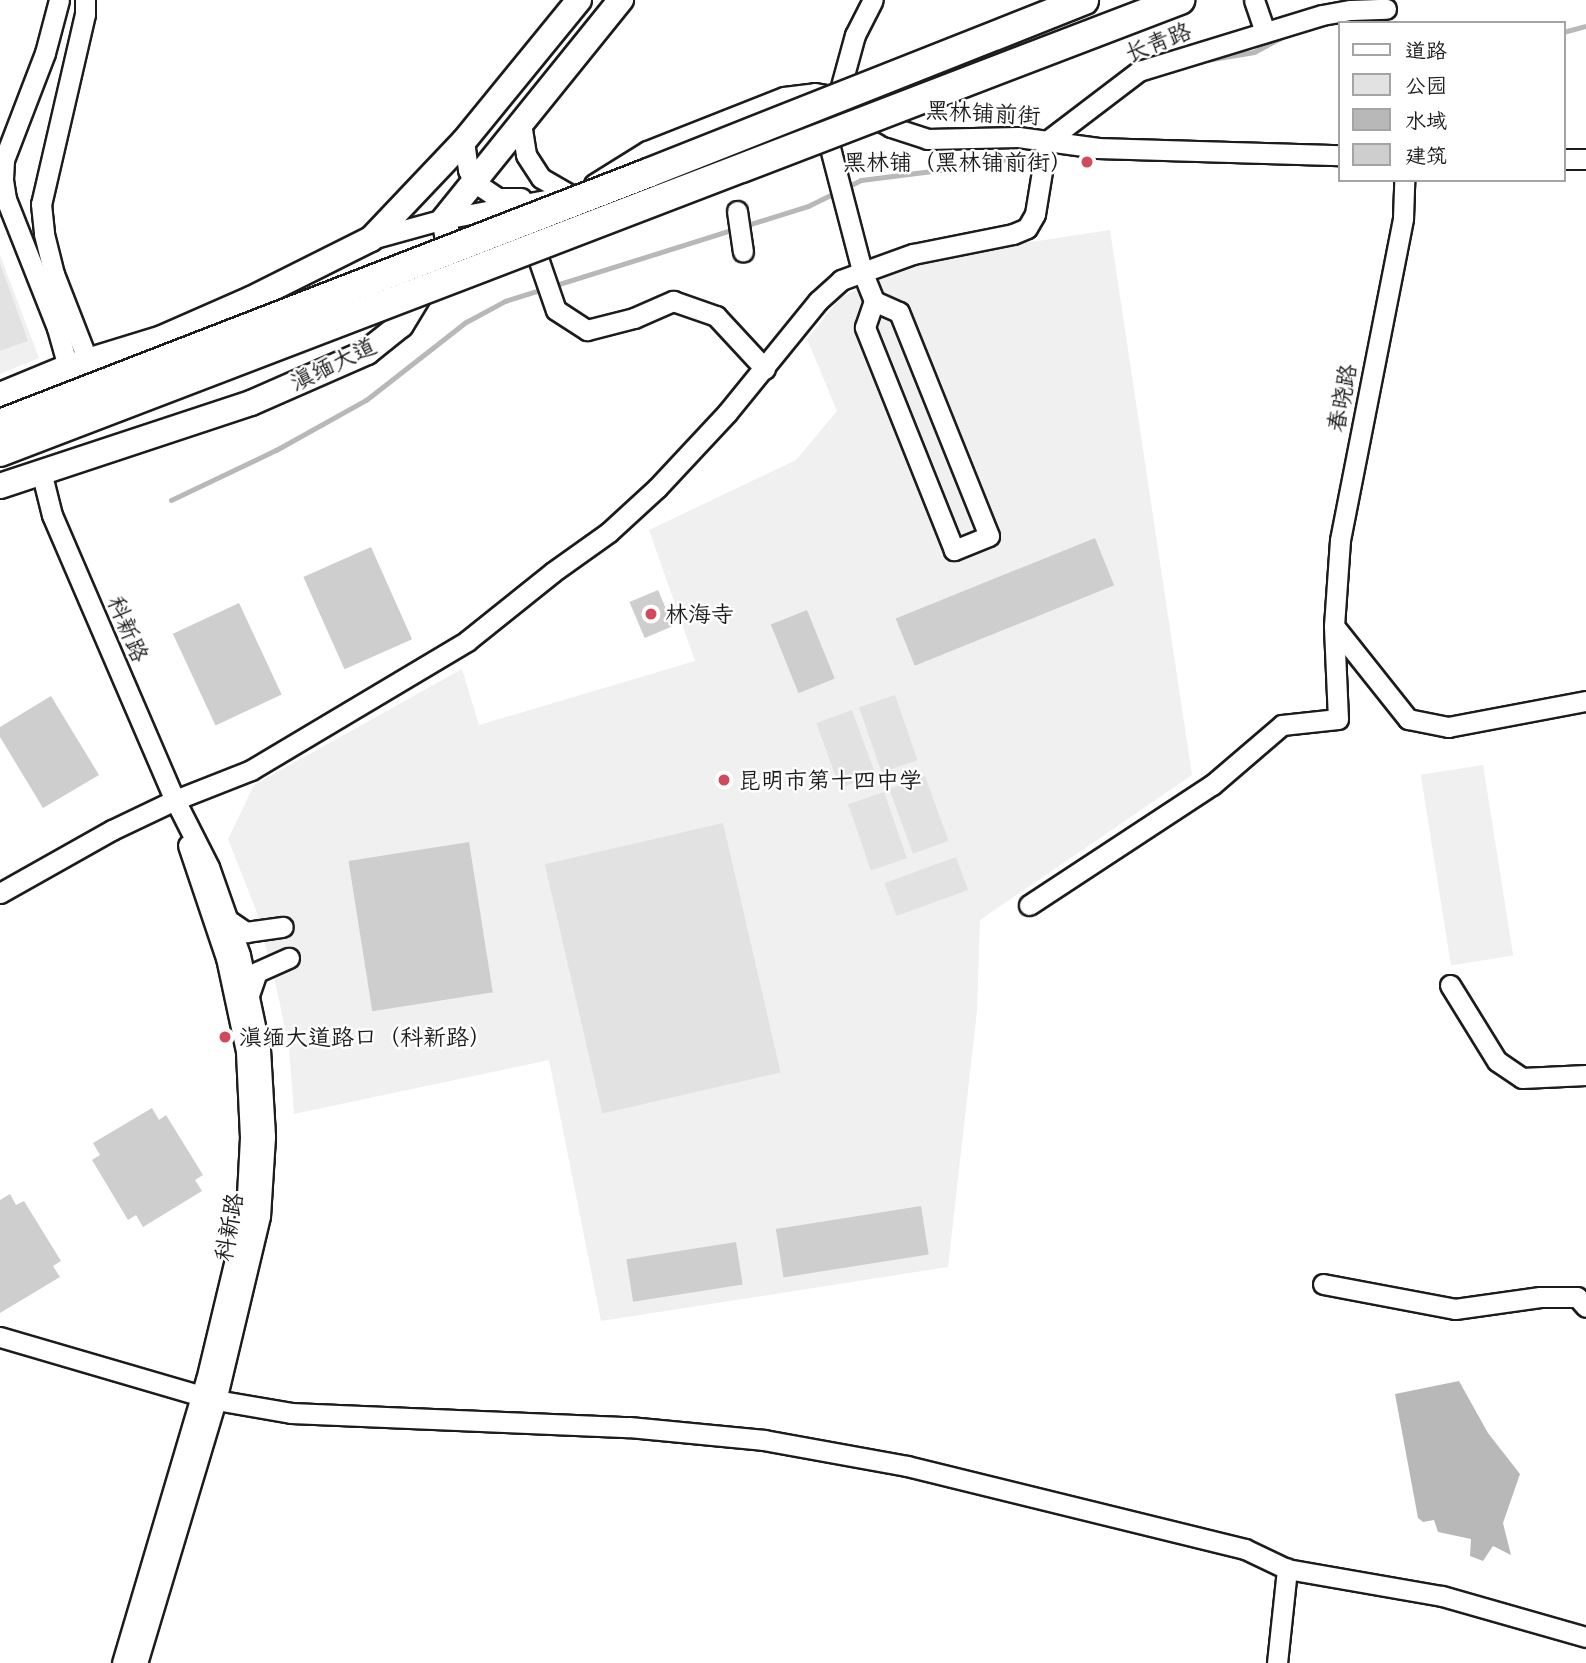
<!DOCTYPE html>
<html>
<head>
<meta charset="utf-8">
<style>
  body { margin:0 }
  #map { position:relative; width:1586px; height:1663px; overflow:hidden; background:#fff; font-family:Itim,"LXGW WenKai TC",sans-serif }
  div>[style] { position:absolute }
  .built>* { inset:0; background:#f0f0f0; transform-origin:0 0 }
  .green>* { inset:0; background:#e2e2e2; transform-origin:0 0 }
  .water>* { inset:0; background:#b8b8b8 }
  .stream>* { height:5px; margin:-2.5px; padding:0 2.5px; transform-origin:2.5px; border-radius:2.5px; background:#b8b8b8 }
  .building>* { inset:0; background:#cecece; transform-origin:0 0 }
  .roads { filter:drop-shadow(2px 0 #1c1c1c) drop-shadow(-2px 0 #1c1c1c) drop-shadow(0 2px #1c1c1c) drop-shadow(0 -2px #1c1c1c) }
  .minor>* { height:19px; margin:-9.5px; padding:0 9.5px; transform-origin:9.5px; border-radius:9.5px; background:#fff }
  .major>* { height:24px; margin:-12px; padding:0 12px; transform-origin:12px; border-radius:12px; background:#fff }
  .bridges { filter:drop-shadow(2px 0 #1c1c1c) drop-shadow(-2px 0 #1c1c1c) drop-shadow(0 2px #1c1c1c) drop-shadow(0 -2px #1c1c1c) }
  .highway-bridge>* { height:28px; margin:-14px; padding:0 14px; transform-origin:14px; border-radius:14px; background:#fff }
  .dots>* { width:19px; height:19px; translate:-50% -50%; box-sizing:border-box; border:4px solid #fff; border-radius:50% }
  span { translate:-50% -50%; white-space:nowrap; text-align:center; line-height:1.15; -webkit-text-stroke:5px #fff; paint-order:stroke }
  .street-label { font-size:23px; color:#1c1c1c }
  .poi-label { font-size:23px; color:#1c1c1c }
  .right { translate:-100% -50%; text-align:right }
  .left { translate:0 -50%; text-align:left }
  .legend { position:absolute; left:1338px; top:21px; width:228px; height:161px; box-sizing:border-box; background:#fff; border:2px solid #a4a4a4; margin:0; padding:9px 12px; list-style:none; font-size:21px; color:#1c1c1c }
  .legend li { display:flex; align-items:center; gap:14px; height:35px }
  .legend b { width:35px; border:2px solid #a4a4a4 }
</style>
</head>
<body>
<div id="map">
  <div class="built">
    <i style="clip-path:polygon(1110px 230px,1192px 775px,980px 920px,977px 1011px,948px 1267px,601px 1321px,549px 1060px,294px 1114px,289px 1048px,277px 990px,256px 910px,228px 839px,254px 785px,462px 669px,479px 725px,695px 661px,649px 530px,796px 460px,837px 411px,807px 339px,841px 297px,931px 257px)"></i>
    <i style="clip-path:polygon(0 255px,39px 358px,0 374px)"></i>
    <i style="left:1483px;top:765px;width:193px;height:63px;rotate:81deg"></i>
  </div>
  <div class="green">
    <i style="clip-path:polygon(0 263px,28px 341px,0 351px)"></i>
    <i style="left:895px;top:695px;width:69px;height:38px;rotate:71deg"></i>
    <i style="left:852px;top:710px;width:69px;height:38px;rotate:70deg"></i>
    <i style="left:925px;top:776px;width:69px;height:38px;rotate:70deg"></i>
    <i style="left:884px;top:792px;width:70px;height:38px;rotate:71deg"></i>
    <i style="left:723px;top:823px;width:256px;height:183px;rotate:77deg"></i>
    <i style="left:956px;top:857px;width:35px;height:76px;rotate:70deg"></i>
  </div>
  <div class="water">
    <i style="clip-path:polygon(1459px 1381px,1488px 1433px,1520px 1474px,1503px 1523px,1511px 1555px,1493px 1546px,1483px 1561px,1470px 1556px,1471px 1539px,1438px 1532px,1434px 1520px,1423px 1522px,1418px 1518px,1395px 1394px)"></i>
  </div>
  <div class="stream">
    <i style="left:1343px;top:21px;width:25px;rotate:5deg"></i>
    <i style="left:1563px;top:32px;width:24px;rotate:-15deg"></i>
    <i style="left:1200px;top:61px;width:55px;rotate:-9.5deg"></i>
    <i style="left:1254px;top:52px;width:36px;rotate:-28deg"></i>
    <i style="left:171px;top:500px;width:116px;rotate:-25.5deg"></i>
    <i style="left:276px;top:450px;width:103px;rotate:-29.1deg"></i>
    <i style="left:366px;top:400px;width:127px;rotate:-38deg"></i>
    <i style="left:466px;top:322px;width:44px;rotate:-28.3deg"></i>
    <i style="left:505px;top:301px;width:318px;rotate:-17.4deg"></i>
    <i style="left:808px;top:206px;width:59px;rotate:-26.1deg"></i>
    <i style="left:861px;top:180px;width:135px;rotate:-7.2deg"></i>
    <i style="left:995px;top:163px;width:25px;rotate:-21deg"></i>
  </div>
  <div class="building">
    <i style="left:1095px;top:538px;width:51px;height:215px;rotate:68deg"></i>
    <i style="left:371px;top:547px;width:101px;height:74px;rotate:66deg"></i>
    <i style="left:658px;top:590px;width:39px;height:31px;rotate:67deg"></i>
    <i style="left:239px;top:603px;width:101px;height:73px;rotate:65deg"></i>
    <i style="left:807px;top:610px;width:74px;height:39px;rotate:68deg"></i>
    <i style="clip-path:polygon(51px 696px,99px 775px,43px 808px,0 737px,0 727px)"></i>
    <i style="left:469px;top:842px;width:152px;height:122px;rotate:81deg"></i>
    <i style="clip-path:polygon(152px 1108px,159px 1120px,166px 1115px,203px 1175px,195px 1180px,202px 1191px,143px 1227px,136px 1215px,128px 1220px,92px 1160px,100px 1155px,93px 1143px)"></i>
    <i style="clip-path:polygon(10px 1194px,16px 1205px,24px 1201px,61px 1261px,53px 1266px,60px 1277px,0 1313px,0 1200px)"></i>
    <i style="left:921px;top:1206px;width:49px;height:147px;rotate:81deg"></i>
    <i style="left:736px;top:1242px;width:43px;height:111px;rotate:81deg"></i>
  </div>
  <div class="roads">
    <div class="minor">
      <i style="left:59px;top:0;width:55px;rotate:104.8deg"></i>
      <i style="left:45px;top:53px;width:115px;rotate:111deg"></i>
      <i style="left:4px;top:160px;width:20px;rotate:93deg"></i>
      <i style="left:3px;top:180px;width:19px;rotate:81deg"></i>
      <i style="left:6px;top:199px;width:139px;rotate:68.4deg"></i>
      <i style="left:57px;top:328px;width:41px;rotate:74.2deg"></i>
      <i style="left:85px;top:0;width:14px;rotate:90deg"></i>
      <i style="left:85px;top:14px;width:195px;rotate:103deg"></i>
      <i style="left:41px;top:204px;width:30px;rotate:84deg"></i>
      <i style="left:44px;top:234px;width:41px;rotate:76deg"></i>
      <i style="left:54px;top:274px;width:93px;rotate:68.7deg"></i>
      <i style="left:1254px;top:0;width:34px;rotate:71deg"></i>
      <i style="left:816px;top:94px;width:183px;rotate:75.4deg"></i>
      <i style="left:862px;top:271px;width:32px;rotate:68deg"></i>
      <i style="left:838px;top:97px;width:64px;rotate:-74.7deg"></i>
      <i style="left:855px;top:35px;width:39px;rotate:-63deg"></i>
      <i style="left:521px;top:123px;width:32px;rotate:81deg"></i>
      <i style="left:526px;top:155px;width:27px;rotate:57deg"></i>
      <i style="left:541px;top:178px;width:34px;rotate:30deg"></i>
      <i style="left:464px;top:141px;width:29px;rotate:82deg"></i>
      <i style="left:468px;top:170px;width:13px;rotate:63deg"></i>
      <i style="left:474px;top:182px;width:29px;rotate:34deg"></i>
      <i style="left:498px;top:198px;width:23px"></i>
      <i style="left:1563px;top:159px;width:23px"></i>
      <i style="left:594px;top:184px;width:62px;rotate:-31.9deg"></i>
      <i style="left:647px;top:151px;width:147px;rotate:-21.5deg"></i>
      <i style="left:784px;top:97px;width:31px;rotate:-7deg"></i>
      <i style="left:815px;top:93px;width:23px;rotate:10deg"></i>
      <i style="left:838px;top:97px;width:61px;rotate:29.5deg"></i>
      <i style="left:891px;top:127px;width:38px;rotate:18deg"></i>
      <i style="left:927px;top:139px;width:91px;rotate:-1.3deg"></i>
      <i style="left:1018px;top:137px;width:81px;rotate:7.8deg"></i>
      <i style="left:1098px;top:148px;width:241px;rotate:1.7deg"></i>
      <i style="left:737px;top:211px;width:41px;rotate:81.7deg"></i>
      <i style="left:531px;top:238px;width:76px;rotate:70.9deg"></i>
      <i style="left:556px;top:310px;width:37px;rotate:33deg"></i>
      <i style="left:587px;top:330px;width:49px;rotate:-14.3deg"></i>
      <i style="left:634px;top:318px;width:43px;rotate:-23.6deg"></i>
      <i style="left:673px;top:301px;width:46px;rotate:19.2deg"></i>
      <i style="left:716px;top:316px;width:72px;rotate:47.2deg"></i>
      <i style="left:371px;top:239px;width:76px;rotate:-15.3deg"></i>
      <i style="left:444px;top:219px;width:114px;rotate:-10.6deg"></i>
      <i style="left:874px;top:301px;width:27px;rotate:24deg"></i>
      <i style="left:899px;top:312px;width:241px;rotate:68.1deg"></i>
      <i style="left:989px;top:536px;width:38px;rotate:158deg"></i>
      <i style="left:954px;top:550px;width:240px;rotate:-111.8deg"></i>
      <i style="left:865px;top:327px;width:28px;rotate:-71deg"></i>
      <i style="left:42px;top:475px;width:41px;rotate:76deg"></i>
      <i style="left:52px;top:515px;width:310px;rotate:66.7deg"></i>
      <i style="left:175px;top:800px;width:75px;rotate:63.1deg"></i>
      <i style="left:209px;top:867px;width:93px;rotate:70.6deg"></i>
      <i style="left:240px;top:955px;width:96px;rotate:78deg"></i>
      <i style="left:260px;top:1049px;width:88px;rotate:86.7deg"></i>
      <i style="left:265px;top:1137px;width:79px;rotate:93.6deg"></i>
      <i style="left:260px;top:1216px;width:189px;rotate:103.4deg"></i>
      <i style="left:216px;top:1400px;width:275px;rotate:106.7deg"></i>
      <i style="left:1334px;top:626px;width:119px;rotate:51.5deg"></i>
      <i style="left:1408px;top:719px;width:41px;rotate:11.3deg"></i>
      <i style="left:1448px;top:727px;width:140px;rotate:-10.7deg"></i>
      <i style="left:0;top:893px;width:129px;rotate:-29.4deg"></i>
      <i style="left:112px;top:830px;width:70px;rotate:-25.5deg"></i>
      <i style="left:175px;top:800px;width:82px;rotate:-21.5deg"></i>
      <i style="left:251px;top:770px;width:252px;rotate:-30.8deg"></i>
      <i style="left:467px;top:641px;width:110px;rotate:-38.7deg"></i>
      <i style="left:553px;top:572px;width:69px;rotate:-35.5deg"></i>
      <i style="left:609px;top:532px;width:65px;rotate:-42.5deg"></i>
      <i style="left:657px;top:488px;width:103px;rotate:-47deg"></i>
      <i style="left:727px;top:413px;width:144px;rotate:-50.9deg"></i>
      <i style="left:818px;top:301px;width:31px;rotate:-42deg"></i>
      <i style="left:841px;top:280px;width:77px;rotate:-19.9deg"></i>
      <i style="left:913px;top:254px;width:102px;rotate:-11.3deg"></i>
      <i style="left:1013px;top:234px;width:15px;rotate:-23deg"></i>
      <i style="left:1027px;top:228px;width:16px;rotate:-60deg"></i>
      <i style="left:1035px;top:214px;width:74px;rotate:-80.7deg"></i>
      <i style="left:1047px;top:141px;width:116px;rotate:-37.3deg"></i>
      <i style="left:1139px;top:71px;width:191px;rotate:-17deg"></i>
      <i style="left:1322px;top:15px;width:29px;rotate:-10deg"></i>
      <i style="left:1351px;top:10px;width:35px;rotate:-2deg"></i>
      <i style="left:1029px;top:905px;width:219px;rotate:-33.3deg"></i>
      <i style="left:1212px;top:785px;width:92px;rotate:-40.6deg"></i>
      <i style="left:1282px;top:725px;width:56px;rotate:-6.1deg"></i>
      <i style="left:1338px;top:719px;width:93px;rotate:-92.5deg"></i>
      <i style="left:1334px;top:626px;width:86px;rotate:-86deg"></i>
      <i style="left:1340px;top:540px;width:328px;rotate:-78.9deg"></i>
      <i style="left:1403px;top:218px;width:38px;rotate:-88deg"></i>
      <i style="left:228px;top:920px;width:22px;rotate:34deg"></i>
      <i style="left:246px;top:932px;width:37px;rotate:-8deg"></i>
      <i style="left:1450px;top:985px;width:89px;rotate:58.3deg"></i>
      <i style="left:1497px;top:1061px;width:30px;rotate:34deg"></i>
      <i style="left:1522px;top:1078px;width:64px;rotate:-2.7deg"></i>
      <i style="left:249px;top:995px;width:24px;rotate:-71deg"></i>
      <i style="left:257px;top:972px;width:35px;rotate:-24deg"></i>
      <i style="left:1323px;top:1284px;width:134px;rotate:10.7deg"></i>
      <i style="left:1455px;top:1309px;width:86px;rotate:-8deg"></i>
      <i style="left:1540px;top:1297px;width:37px"></i>
      <i style="left:1577px;top:1297px;width:13px;rotate:48deg"></i>
      <i style="left:0;top:1337px;width:225px;rotate:16.3deg"></i>
      <i style="left:216px;top:1400px;width:76px;rotate:9.8deg"></i>
      <i style="left:291px;top:1413px;width:338px;rotate:2.4deg"></i>
      <i style="left:629px;top:1427px;width:136px;rotate:5.5deg"></i>
      <i style="left:764px;top:1440px;width:145px;rotate:10.3deg"></i>
      <i style="left:907px;top:1466px;width:348px;rotate:13.8deg"></i>
      <i style="left:1245px;top:1549px;width:47px;rotate:25.5deg"></i>
      <i style="left:1287px;top:1569px;width:157px;rotate:9.9deg"></i>
      <i style="left:1442px;top:1596px;width:150px;rotate:15.9deg"></i>
      <i style="left:122px;top:1663px;width:295px;rotate:-73.5deg"></i>
      <i style="left:206px;top:1380px;width:171px;rotate:-76.5deg"></i>
      <i style="left:246px;top:1214px;width:77px;rotate:-87deg"></i>
      <i style="left:250px;top:1137px;width:86px;rotate:-92.7deg"></i>
      <i style="left:246px;top:1051px;width:95px;rotate:-102.1deg"></i>
      <i style="left:226px;top:958px;width:119px;rotate:-108.6deg"></i>
      <i style="left:1277px;top:1663px;width:95px;rotate:-83.9deg"></i>
    </div>
    <div class="major">
      <i style="left:0;top:395px;width:74px;rotate:-22.4deg"></i>
      <i style="left:68px;top:367px;width:98px;rotate:-17.1deg"></i>
      <i style="left:162px;top:338px;width:97px;rotate:-23.7deg"></i>
      <i style="left:251px;top:299px;width:134px;rotate:-26.6deg"></i>
      <i style="left:371px;top:239px;width:135px;rotate:-46.5deg"></i>
      <i style="left:464px;top:141px;width:182px;rotate:-50.8deg"></i>
      <i style="left:0;top:486px;width:264px;rotate:-18.3deg"></i>
      <i style="left:251px;top:403px;width:127px;rotate:-23.7deg"></i>
      <i style="left:367px;top:352px;width:43px;rotate:-38.5deg"></i>
      <i style="left:401px;top:325px;width:92px;rotate:-58.7deg"></i>
      <i style="left:449px;top:246px;width:27px;rotate:-100deg"></i>
      <i style="left:444px;top:219px;width:282px;rotate:-51.1deg"></i>
    </div>
  </div>
  <div class="bridges">
    <div class="highway-bridge">
      <i style="left:0;top:424px;width:695px;rotate:-21.17deg"></i>
      <i style="left:648px;top:173px;width:469px;rotate:-21.6deg"></i>
      <i style="left:0;top:452px;width:1264px;rotate:-20.96deg"></i>
    </div>
  </div>
  <div class="dots">
    <i style="left:1087px;top:162px;background:#d1495b"></i>
    <i style="left:651px;top:614px;background:#d1495b"></i>
    <i style="left:724px;top:780px;background:#d1495b"></i>
    <i style="left:225px;top:1037px;background:#d1495b"></i>
  </div>
  <div class="street-label">
    <span style="left:1158px;top:42px;rotate:-21deg">长青路</span>
    <span style="left:983px;top:113px;rotate:3deg">黑林铺前街</span>
    <span style="left:333px;top:364px;rotate:-26deg">滇缅大道</span>
    <span style="left:1342px;top:398px;rotate:-79deg">春晓路</span>
    <span style="left:128px;top:629px;rotate:67deg">科新路</span>
    <span style="left:229px;top:1227px;rotate:-80deg">科新路</span>
  </div>
  <div class="poi-label">
    <span class="right" style="left:1073px;top:162px">黑林铺（黑林铺前街）</span>
    <span class="left" style="left:665px;top:614px">林海寺</span>
    <span class="left" style="left:738px;top:780px">昆明市第十四中学</span>
    <span class="left" style="left:239px;top:1037px">滇缅大道路口（科新路）</span>
  </div>
  <ul class="legend">
  <li><b style="height:9px;background:#fff"></b>道路</li>
  <li><b style="height:19px;background:#e2e2e2"></b>公园</li>
  <li><b style="height:19px;background:#b8b8b8"></b>水域</li>
  <li><b style="height:19px;background:#cecece"></b>建筑</li>
  </ul>
</div>
</body>
</html>
